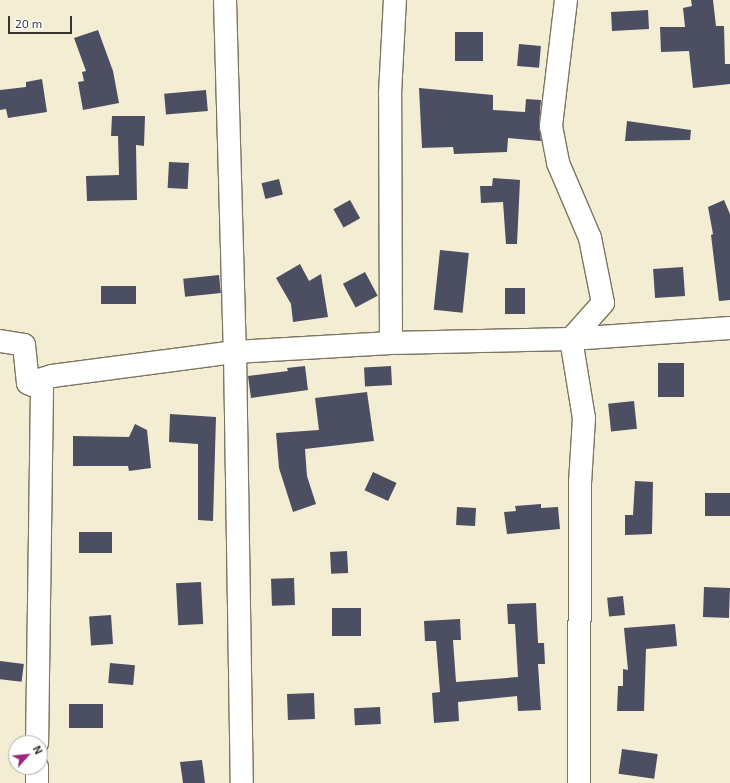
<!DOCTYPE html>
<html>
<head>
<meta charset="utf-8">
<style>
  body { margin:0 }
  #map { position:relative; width:730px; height:783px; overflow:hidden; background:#f3edd4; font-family:"Exo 2",sans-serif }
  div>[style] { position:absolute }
  .building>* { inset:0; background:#4c4e62; transform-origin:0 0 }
  .roads { filter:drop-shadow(1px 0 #7b7560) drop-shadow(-1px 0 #7b7560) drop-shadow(0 1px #7b7560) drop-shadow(0 -1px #7b7560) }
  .minor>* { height:22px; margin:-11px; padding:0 11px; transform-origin:11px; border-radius:11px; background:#fff }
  span { translate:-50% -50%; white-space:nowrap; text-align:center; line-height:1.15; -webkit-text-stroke:4px #fff; paint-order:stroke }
  .north { position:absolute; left:8px; top:735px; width:40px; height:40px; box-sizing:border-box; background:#fff; border:1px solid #afafab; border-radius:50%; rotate:63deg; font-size:11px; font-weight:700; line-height:16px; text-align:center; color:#38362c }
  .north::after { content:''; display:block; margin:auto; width:14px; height:18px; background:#9d257d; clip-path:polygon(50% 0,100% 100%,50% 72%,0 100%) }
  .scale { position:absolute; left:8px; top:16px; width:64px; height:18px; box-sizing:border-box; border:2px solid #38362c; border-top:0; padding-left:5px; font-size:12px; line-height:14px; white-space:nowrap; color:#38362c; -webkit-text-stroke:3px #fff; paint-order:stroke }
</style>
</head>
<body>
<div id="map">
  <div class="building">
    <i style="clip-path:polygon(691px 0,713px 0,716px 26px,724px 26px,725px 64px,730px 64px,730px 84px,693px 88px,689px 51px,661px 52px,660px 27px,685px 27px,683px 8px,692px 6px)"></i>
    <i style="left:648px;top:10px;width:19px;height:37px;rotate:87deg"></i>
    <i style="clip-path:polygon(98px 30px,113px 71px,119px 103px,83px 110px,78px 82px,84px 81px,82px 72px,86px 71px,74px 38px)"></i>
    <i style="left:455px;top:32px;width:28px;height:29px"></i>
    <i style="left:519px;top:44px;width:22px;height:22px;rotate:5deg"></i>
    <i style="clip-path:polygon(42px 79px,47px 112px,8px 118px,6px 109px,0 110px,0 90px,26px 87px,26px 82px)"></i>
    <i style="clip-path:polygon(419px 88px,493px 95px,493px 110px,525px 112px,526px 99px,541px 100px,539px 125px,541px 141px,508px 138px,507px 152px,454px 154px,453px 147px,422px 148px)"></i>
    <i style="left:206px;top:90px;width:21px;height:42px;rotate:85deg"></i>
    <i style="clip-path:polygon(112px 116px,145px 116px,144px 146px,136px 145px,137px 200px,87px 201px,86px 176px,119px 175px,118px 136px,111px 136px)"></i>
    <i style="clip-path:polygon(627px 121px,691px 130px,690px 140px,625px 141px)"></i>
    <i style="left:169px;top:162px;width:20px;height:26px;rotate:3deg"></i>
    <i style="clip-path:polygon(493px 178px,520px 180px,517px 244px,506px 244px,503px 202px,481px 203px,480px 186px,492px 186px)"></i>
    <i style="left:279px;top:179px;width:16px;height:18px;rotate:76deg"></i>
    <i style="left:350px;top:200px;width:21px;height:19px;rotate:61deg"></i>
    <i style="clip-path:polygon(724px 200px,730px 214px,730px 300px,719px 301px,711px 235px,713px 234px,708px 207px)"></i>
    <i style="left:440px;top:250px;width:29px;height:60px;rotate:6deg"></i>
    <i style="clip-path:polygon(300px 264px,309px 281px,321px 274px,328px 317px,293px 322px,291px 304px,276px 278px)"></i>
    <i style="left:683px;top:267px;width:29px;height:30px;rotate:86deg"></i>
    <i style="left:365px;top:272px;width:27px;height:25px;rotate:62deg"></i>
    <i style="left:219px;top:275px;width:18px;height:36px;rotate:84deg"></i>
    <i style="left:101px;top:286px;width:35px;height:18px"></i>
    <i style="left:525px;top:288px;width:26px;height:20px;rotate:90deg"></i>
    <i style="left:658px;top:363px;width:26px;height:34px"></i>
    <i style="clip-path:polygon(305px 366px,308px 390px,251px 398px,248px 376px,288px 371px,287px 368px)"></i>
    <i style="left:391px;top:366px;width:19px;height:27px;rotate:87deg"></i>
    <i style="clip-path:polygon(367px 392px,374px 441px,305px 449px,307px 476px,316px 504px,293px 512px,279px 468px,276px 433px,319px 430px,315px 398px)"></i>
    <i style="left:634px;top:401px;width:28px;height:26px;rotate:84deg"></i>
    <i style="clip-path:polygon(170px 414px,216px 417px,213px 521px,198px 520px,198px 444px,169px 442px)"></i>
    <i style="clip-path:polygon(135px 424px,147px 430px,151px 468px,129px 471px,128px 466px,73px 466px,73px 436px,129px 437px)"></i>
    <i style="left:373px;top:472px;width:26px;height:20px;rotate:25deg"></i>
    <i style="clip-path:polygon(635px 481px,653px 482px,652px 534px,625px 535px,625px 515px,633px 515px)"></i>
    <i style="left:730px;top:493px;width:23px;height:25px;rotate:90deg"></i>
    <i style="clip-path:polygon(541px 504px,541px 508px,558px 507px,560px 529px,507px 534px,504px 512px,516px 511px,515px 506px)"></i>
    <i style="left:457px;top:507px;width:19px;height:18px;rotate:3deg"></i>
    <i style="left:79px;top:532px;width:33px;height:21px"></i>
    <i style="left:347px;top:551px;width:22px;height:17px;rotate:87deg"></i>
    <i style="left:294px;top:578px;width:27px;height:23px;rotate:88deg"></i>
    <i style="left:201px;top:582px;width:42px;height:25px;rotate:87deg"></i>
    <i style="left:704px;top:587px;width:26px;height:30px;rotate:2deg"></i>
    <i style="left:623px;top:596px;width:19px;height:16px;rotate:84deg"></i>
    <i style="clip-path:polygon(536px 603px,538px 643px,544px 643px,545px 664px,538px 664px,541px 710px,518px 711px,517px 696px,458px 702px,459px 721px,434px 723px,432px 693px,440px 692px,436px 641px,425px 641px,424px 621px,460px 619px,461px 640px,453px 640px,456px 682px,518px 677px,515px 624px,508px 624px,507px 604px)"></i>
    <i style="left:332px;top:608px;width:29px;height:28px"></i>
    <i style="left:111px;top:615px;width:29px;height:22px;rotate:86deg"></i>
    <i style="clip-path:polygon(675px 624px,677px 646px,646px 649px,644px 711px,617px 711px,618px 686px,623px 686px,623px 669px,628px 670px,624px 628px)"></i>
    <i style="left:0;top:661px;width:24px;height:18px;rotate:7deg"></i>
    <i style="left:110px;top:663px;width:25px;height:20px;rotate:5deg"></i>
    <i style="left:314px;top:693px;width:26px;height:27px;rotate:88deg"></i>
    <i style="left:69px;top:704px;width:34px;height:24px"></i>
    <i style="left:380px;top:707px;width:17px;height:26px;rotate:87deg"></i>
    <i style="left:622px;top:749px;width:36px;height:25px;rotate:8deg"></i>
    <i style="clip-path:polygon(202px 760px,205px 783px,183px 783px,180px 762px)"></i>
  </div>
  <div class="roads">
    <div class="minor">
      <i style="left:225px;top:0;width:352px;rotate:88.4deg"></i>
      <i style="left:235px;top:352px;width:431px;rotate:89.1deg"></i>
      <i style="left:566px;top:0;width:127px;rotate:96.8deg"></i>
      <i style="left:551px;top:126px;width:38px;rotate:79deg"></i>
      <i style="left:558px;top:163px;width:82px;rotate:66.9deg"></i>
      <i style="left:590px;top:238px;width:66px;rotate:78.7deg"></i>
      <i style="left:603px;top:303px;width:48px;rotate:131.6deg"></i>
      <i style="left:571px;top:339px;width:80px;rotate:80.7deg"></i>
      <i style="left:584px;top:418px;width:65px;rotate:93.5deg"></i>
      <i style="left:580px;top:483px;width:300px;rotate:90.2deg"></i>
      <i style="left:0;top:341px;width:24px;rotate:9deg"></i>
      <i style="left:24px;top:345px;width:38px;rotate:84deg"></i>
      <i style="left:391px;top:343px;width:249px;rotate:-90.2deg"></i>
      <i style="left:390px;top:94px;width:94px;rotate:-87deg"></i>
      <i style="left:28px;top:383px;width:25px;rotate:-16deg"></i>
      <i style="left:52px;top:376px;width:185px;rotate:-7.5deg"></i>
      <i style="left:235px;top:352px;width:156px;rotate:-3.3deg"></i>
      <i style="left:391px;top:343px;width:180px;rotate:-1.3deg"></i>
      <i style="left:571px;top:339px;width:159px;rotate:-4deg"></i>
      <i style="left:28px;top:383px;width:15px;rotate:23deg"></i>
      <i style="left:42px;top:389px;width:354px;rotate:90.8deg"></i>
      <i style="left:37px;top:783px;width:16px;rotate:-90deg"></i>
    </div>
  </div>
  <div class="north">N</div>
  <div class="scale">20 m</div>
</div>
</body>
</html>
